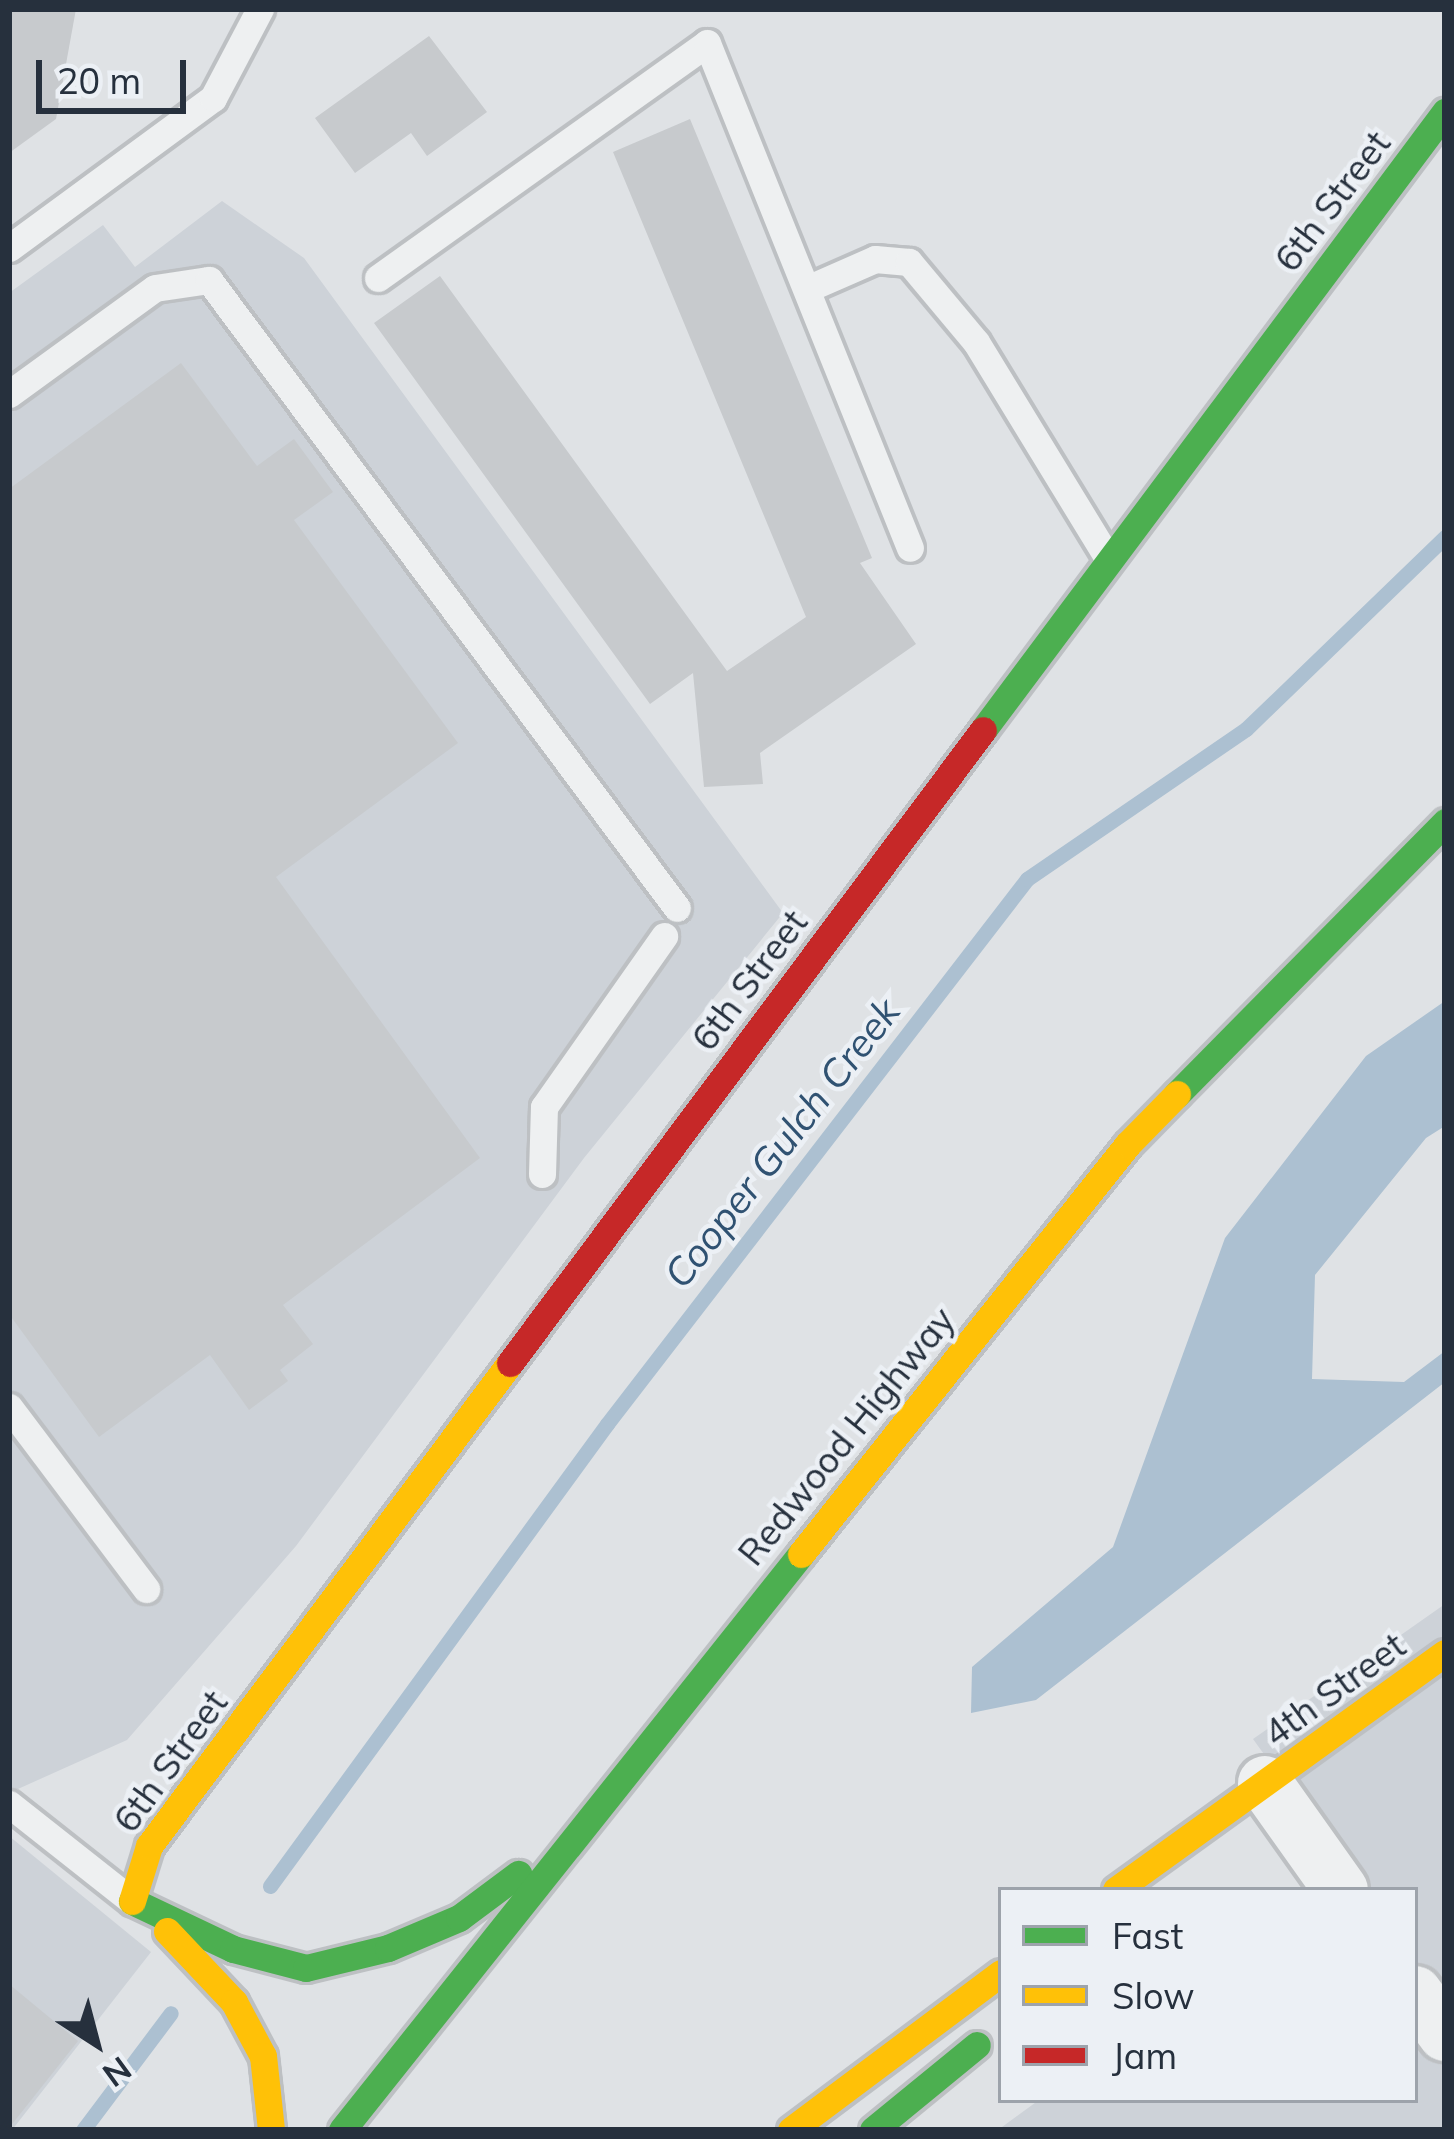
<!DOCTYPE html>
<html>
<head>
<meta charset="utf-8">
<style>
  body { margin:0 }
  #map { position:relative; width:1454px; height:2139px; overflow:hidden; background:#dfe2e5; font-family:Mulish,sans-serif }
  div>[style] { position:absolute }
  .built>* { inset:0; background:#cdd2d8 }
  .water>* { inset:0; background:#acc0d1 }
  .stream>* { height:15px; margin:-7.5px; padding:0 7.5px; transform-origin:7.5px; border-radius:7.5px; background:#acc0d1 }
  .building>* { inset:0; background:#c7cacd }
  .roads { filter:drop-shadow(3px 0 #bdc0c3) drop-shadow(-3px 0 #bdc0c3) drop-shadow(0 3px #bdc0c3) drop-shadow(0 -3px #bdc0c3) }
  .lane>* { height:27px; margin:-13.5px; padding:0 13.5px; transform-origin:13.5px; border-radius:13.5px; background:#eef0f1 }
  .street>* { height:54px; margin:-27px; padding:0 27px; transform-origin:27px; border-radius:27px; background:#eef0f1 }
  .fast>* { height:27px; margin:-13.5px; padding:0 13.5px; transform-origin:13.5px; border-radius:13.5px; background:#4caf50 }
  .slow>* { height:27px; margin:-13.5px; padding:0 13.5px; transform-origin:13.5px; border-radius:13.5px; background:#ffc107 }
  .jam>* { height:27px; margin:-13.5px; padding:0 13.5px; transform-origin:13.5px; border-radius:13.5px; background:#c62828 }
  span { translate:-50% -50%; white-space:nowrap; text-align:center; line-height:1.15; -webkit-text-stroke:9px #ecf0f5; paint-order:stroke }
  .street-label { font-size:36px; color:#26303d }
  .water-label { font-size:39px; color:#305272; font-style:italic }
  .frame { position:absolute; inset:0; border:12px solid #26303d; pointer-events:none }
  .legend { position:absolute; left:998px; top:1887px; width:420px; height:216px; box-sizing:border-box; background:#ecf0f5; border:3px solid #9da3ab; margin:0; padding:15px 21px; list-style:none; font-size:36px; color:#26303d }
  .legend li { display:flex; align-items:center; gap:24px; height:60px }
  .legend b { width:60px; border:3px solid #9da3ab }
  .north { position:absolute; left:36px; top:1983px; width:120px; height:120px; -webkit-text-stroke:9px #ecf0f5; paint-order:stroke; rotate:144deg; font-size:33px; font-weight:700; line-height:48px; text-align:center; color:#26303d }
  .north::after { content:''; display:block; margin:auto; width:42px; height:54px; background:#26303d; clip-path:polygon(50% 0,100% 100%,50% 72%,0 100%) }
  .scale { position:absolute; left:36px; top:60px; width:150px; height:54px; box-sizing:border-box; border:6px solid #26303d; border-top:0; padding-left:15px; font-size:36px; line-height:42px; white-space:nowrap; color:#26303d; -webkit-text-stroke:9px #ecf0f5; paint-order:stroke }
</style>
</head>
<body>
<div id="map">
  <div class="built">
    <i style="clip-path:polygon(222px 201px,304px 258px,783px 913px,584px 1158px,296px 1546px,127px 1740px,9px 1793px,9px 293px,103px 225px,135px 267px)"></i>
    <i style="clip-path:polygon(1445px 1604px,1445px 2006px,1415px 1964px,1415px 1890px,1362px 1890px,1253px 1739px)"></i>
    <i style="clip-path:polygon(9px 1836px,151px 1952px,12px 2130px,9px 2130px)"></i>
    <i style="clip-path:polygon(1415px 2017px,1445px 2059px,1445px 2130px,998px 2130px,1039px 2100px,1415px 2100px)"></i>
  </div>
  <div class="water">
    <i style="clip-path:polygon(1445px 1001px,1445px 1126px,1426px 1138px,1315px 1275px,1312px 1379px,1404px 1382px,1445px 1351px,1445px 1382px,1036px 1700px,971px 1713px,972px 1667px,1113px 1547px,1225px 1238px,1366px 1056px)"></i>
  </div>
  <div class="stream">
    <i style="left:270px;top:1886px;width:572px;rotate:-53.89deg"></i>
    <i style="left:607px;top:1424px;width:688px;rotate:-52.38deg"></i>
    <i style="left:1027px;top:879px;width:265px;rotate:-34.4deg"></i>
    <i style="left:1246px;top:729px;width:277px;rotate:-44deg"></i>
    <i style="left:83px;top:2130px;width:146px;rotate:-53.1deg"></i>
  </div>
  <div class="building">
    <i style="clip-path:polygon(9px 9px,76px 9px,56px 119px,9px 153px)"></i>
    <i style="clip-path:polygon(429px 36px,487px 112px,427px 156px,411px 133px,355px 173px,315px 118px)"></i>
    <i style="clip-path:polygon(690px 119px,872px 558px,860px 563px,916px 644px,760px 753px,763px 784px,704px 787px,693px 673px,650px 704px,374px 323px,440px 276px,727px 671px,806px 617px,613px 152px)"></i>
    <i style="clip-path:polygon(181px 363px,257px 466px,294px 439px,333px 492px,294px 520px,458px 743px,276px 877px,480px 1158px,283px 1305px,313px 1344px,280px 1370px,288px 1381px,249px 1410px,210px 1355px,99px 1437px,9px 1314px,9px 489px)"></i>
    <i style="clip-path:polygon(9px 1984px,78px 2041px,9px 2128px)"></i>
  </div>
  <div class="roads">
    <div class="lane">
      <i style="left:9px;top:248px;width:253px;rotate:-36.3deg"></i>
      <i style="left:213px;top:98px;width:101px;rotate:-62.2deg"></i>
      <i style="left:378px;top:278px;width:404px;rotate:-35.5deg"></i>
      <i style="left:707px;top:43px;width:544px;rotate:68.1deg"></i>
      <i style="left:809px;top:288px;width:72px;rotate:-23.7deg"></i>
      <i style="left:875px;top:259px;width:34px;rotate:5deg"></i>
      <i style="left:909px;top:262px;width:104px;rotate:50.1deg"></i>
      <i style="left:976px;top:342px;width:253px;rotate:58.6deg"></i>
      <i style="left:9px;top:394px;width:180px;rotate:-36deg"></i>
      <i style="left:155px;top:288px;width:55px;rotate:-8.4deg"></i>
      <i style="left:209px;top:280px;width:783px;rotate:53.31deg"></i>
      <i style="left:542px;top:1174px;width:67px;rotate:-88.3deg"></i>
      <i style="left:544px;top:1107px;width:209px;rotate:-54.9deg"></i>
      <i style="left:9px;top:1407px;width:228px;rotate:53deg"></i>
      <i style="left:9px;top:1804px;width:157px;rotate:38.3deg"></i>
    </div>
    <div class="street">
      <i style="left:1265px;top:1783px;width:131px;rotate:54.6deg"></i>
      <i style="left:1415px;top:1993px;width:51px;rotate:53.8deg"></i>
    </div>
    <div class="fast">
      <i style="left:983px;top:730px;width:772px;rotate:-53.22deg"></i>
      <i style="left:1177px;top:1094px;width:382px;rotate:-45.4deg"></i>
      <i style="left:132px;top:1901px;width:112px;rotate:25.4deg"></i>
      <i style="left:233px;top:1949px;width:75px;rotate:14.6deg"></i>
      <i style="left:306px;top:1968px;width:84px;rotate:-13.7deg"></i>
      <i style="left:388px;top:1948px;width:77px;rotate:-22.9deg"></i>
      <i style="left:459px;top:1918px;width:74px;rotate:-36.7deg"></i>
      <i style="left:342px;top:2130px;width:737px;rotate:-51.45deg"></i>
      <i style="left:873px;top:2130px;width:134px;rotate:-39.3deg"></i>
    </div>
    <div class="slow">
      <i style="left:801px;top:1554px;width:524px;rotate:-51.43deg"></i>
      <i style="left:1128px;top:1144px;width:70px;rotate:-45.6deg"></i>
      <i style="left:1116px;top:1890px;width:405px;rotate:-35.8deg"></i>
      <i style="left:132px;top:1901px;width:58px;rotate:-72.8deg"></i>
      <i style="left:149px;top:1846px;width:603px;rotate:-53.23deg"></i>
      <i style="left:167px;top:1931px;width:98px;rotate:46.7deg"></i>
      <i style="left:234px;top:2002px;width:61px;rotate:61.8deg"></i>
      <i style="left:263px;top:2056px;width:74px;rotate:83.8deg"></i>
      <i style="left:791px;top:2130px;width:262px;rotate:-36.8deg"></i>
    </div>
    <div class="jam">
      <i style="left:510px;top:1363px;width:790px;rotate:-53.23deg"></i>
    </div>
  </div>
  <div class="street-label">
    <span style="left:1332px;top:201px;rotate:-53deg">6th Street</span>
    <span style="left:749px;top:980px;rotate:-53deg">6th Street</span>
    <span style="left:846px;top:1436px;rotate:-51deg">Redwood Highway</span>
    <span style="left:1334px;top:1689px;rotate:-36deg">4th Street</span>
    <span style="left:170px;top:1761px;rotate:-54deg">6th Street</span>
  </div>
  <div class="water-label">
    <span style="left:782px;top:1143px;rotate:-52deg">Cooper Gulch Creek</span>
  </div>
  <div class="frame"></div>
  <ul class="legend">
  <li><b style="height:15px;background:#4caf50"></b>Fast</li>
  <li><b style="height:15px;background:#ffc107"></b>Slow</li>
  <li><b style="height:15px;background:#c62828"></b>Jam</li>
  </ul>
  <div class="north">N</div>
  <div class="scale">20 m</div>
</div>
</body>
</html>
